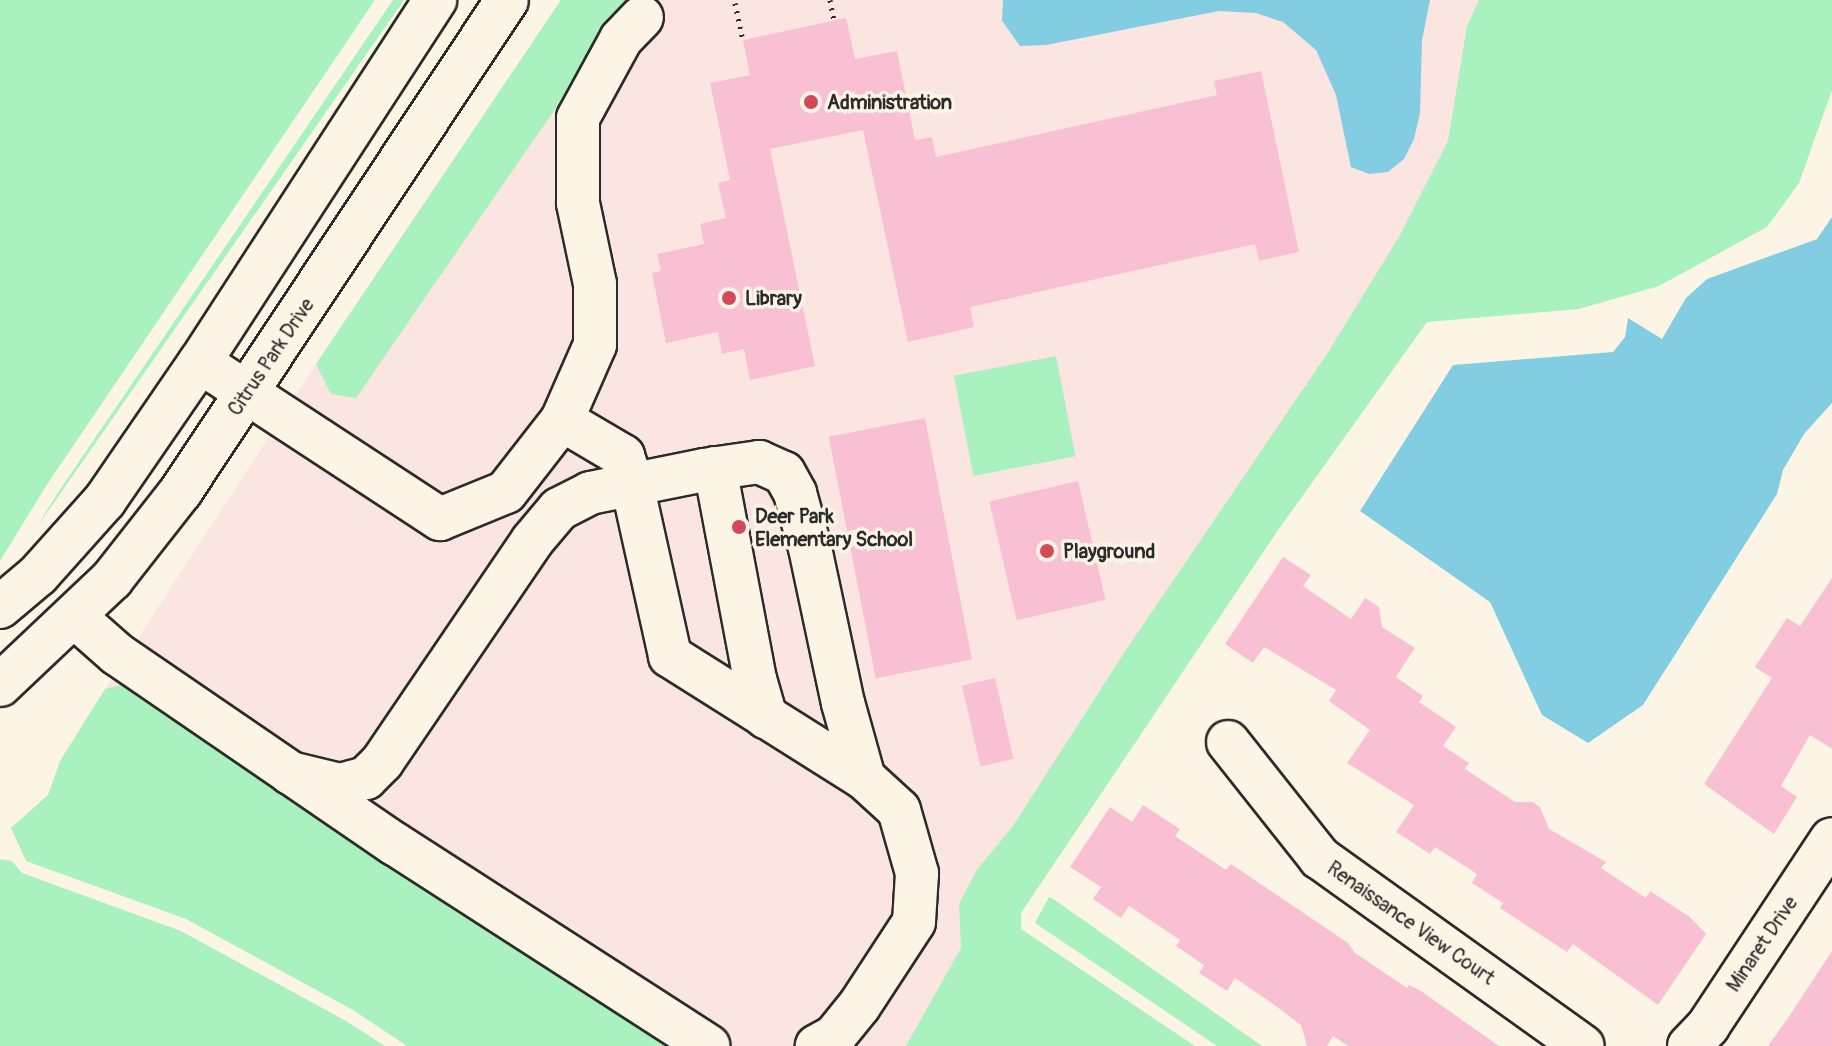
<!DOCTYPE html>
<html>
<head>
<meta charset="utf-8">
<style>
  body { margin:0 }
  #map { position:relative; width:1832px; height:1046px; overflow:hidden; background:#fcf5e5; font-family:Pangolin,sans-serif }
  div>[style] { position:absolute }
  .built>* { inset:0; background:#fbe5e0 }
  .green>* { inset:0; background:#a9f1be; transform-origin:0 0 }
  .water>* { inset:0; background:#83cde3 }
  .building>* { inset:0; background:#f9c0d4; transform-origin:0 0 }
  .path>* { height:5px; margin-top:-2.5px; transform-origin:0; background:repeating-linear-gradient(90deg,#2b2b2b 0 2px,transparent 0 8px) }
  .roads { filter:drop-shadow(2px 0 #2b2b2b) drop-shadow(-2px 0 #2b2b2b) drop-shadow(0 2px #2b2b2b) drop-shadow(0 -2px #2b2b2b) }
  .minor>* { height:42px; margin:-21px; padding:0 21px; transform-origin:21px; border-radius:21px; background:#fcf5e5 }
  .dots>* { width:22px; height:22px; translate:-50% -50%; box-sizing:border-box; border:4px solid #fcf5e5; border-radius:50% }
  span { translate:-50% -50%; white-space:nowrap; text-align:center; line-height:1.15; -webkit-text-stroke:7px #fcf5e5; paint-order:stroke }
  .poi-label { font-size:20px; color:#2b2b2b; font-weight:700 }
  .left { translate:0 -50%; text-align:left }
  .street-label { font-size:20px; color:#2b2b2b }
</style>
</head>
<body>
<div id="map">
  <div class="built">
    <i style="clip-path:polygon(561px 0,1614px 0,928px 1046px,643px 1046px,105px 689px,316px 364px)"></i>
  </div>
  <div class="green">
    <i style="clip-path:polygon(0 0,375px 0,46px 486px,0 561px)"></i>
    <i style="clip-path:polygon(393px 0,404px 0,37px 527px,57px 494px)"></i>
    <i style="clip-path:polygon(561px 0,630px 0,356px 398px,331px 394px,316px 364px)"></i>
    <i style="clip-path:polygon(1479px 0,1832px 0,1832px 90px,1799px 183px,1767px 227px,1659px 286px,1579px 309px,1427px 322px,1276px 533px,1021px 913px,1021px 929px,1195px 1046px,906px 1046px,961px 948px,959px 904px,976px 871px,1013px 826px,1124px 653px,1329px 351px,1400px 235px,1448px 141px,1467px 26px)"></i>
    <i style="left:1056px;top:356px;width:102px;height:104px;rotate:79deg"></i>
    <i style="clip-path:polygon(127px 683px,647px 1030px,669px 1046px,407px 1046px,353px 1010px,186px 919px,26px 861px,11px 828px,48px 795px,60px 761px,105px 689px)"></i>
    <i style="clip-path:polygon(0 859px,12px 861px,22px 873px,181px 931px,346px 1021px,385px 1046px,0 1046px)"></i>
    <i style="clip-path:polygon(1049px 897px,1052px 898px,1262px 1046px,1217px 1046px,1035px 923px)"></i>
  </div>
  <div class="water">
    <i style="clip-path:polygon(1003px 0,1430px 0,1422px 40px,1420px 113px,1414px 139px,1404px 159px,1388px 172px,1369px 174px,1351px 167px,1336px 95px,1316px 50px,1283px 22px,1256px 13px,1219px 11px,1046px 45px,1020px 46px,1002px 21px)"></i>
    <i style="clip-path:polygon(1832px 217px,1832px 403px,1804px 434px,1783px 470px,1777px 494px,1643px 705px,1588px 743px,1542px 715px,1490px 602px,1360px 511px,1453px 365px,1613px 352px,1625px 337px,1628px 318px,1662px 339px,1686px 298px,1707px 279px,1817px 239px)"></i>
  </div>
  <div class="building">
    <i style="clip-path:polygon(846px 18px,855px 59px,897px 51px,915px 140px,932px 137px,936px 157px,1217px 95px,1214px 81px,1261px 71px,1299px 252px,1259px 261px,1255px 244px,970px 307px,974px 327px,908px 342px,863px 130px,770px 149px,815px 366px,750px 380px,744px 349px,722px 354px,718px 332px,666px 343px,652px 273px,661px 271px,657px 254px,704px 244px,700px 224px,726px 218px,718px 183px,730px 180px,710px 83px,750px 75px,743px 40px)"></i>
    <i style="left:925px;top:418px;width:246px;height:98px;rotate:79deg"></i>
    <i style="left:1078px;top:481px;width:122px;height:91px;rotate:77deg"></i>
    <i style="clip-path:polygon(1283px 557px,1311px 575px,1303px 586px,1351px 619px,1365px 598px,1379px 607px,1382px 627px,1415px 648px,1396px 677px,1423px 696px,1419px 702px,1456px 727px,1443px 746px,1469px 763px,1465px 769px,1515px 802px,1533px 802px,1540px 807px,1549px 829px,1606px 862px,1601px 868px,1646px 898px,1650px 891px,1690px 917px,1706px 934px,1658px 1005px,1573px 944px,1567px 952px,1500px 908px,1503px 903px,1472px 883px,1477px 874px,1435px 847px,1430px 854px,1396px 832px,1414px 805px,1347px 763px,1370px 730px,1329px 701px,1336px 690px,1264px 647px,1253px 663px,1225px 644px)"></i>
    <i style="clip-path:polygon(1832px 578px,1832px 749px,1810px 735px,1781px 786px,1797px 797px,1774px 834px,1704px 784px,1772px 678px,1755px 667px,1787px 618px,1800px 626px)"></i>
    <i style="left:995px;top:678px;width:83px;height:34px;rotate:77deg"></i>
    <i style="clip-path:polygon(1143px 805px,1180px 829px,1175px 836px,1226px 870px,1231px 864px,1348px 943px,1355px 953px,1407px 988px,1409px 985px,1421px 991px,1499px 1046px,1348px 1046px,1333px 1036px,1327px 1046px,1307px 1046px,1301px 1025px,1273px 1004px,1235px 978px,1227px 991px,1199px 973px,1204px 965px,1176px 946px,1180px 940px,1129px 906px,1121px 918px,1093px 899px,1101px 887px,1070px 867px,1110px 807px,1132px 822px)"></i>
    <i style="clip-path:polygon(1832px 951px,1832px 1046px,1768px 1046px,1788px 1018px)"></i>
  </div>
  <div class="path">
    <i style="left:830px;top:0;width:21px;rotate:79deg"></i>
    <i style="left:735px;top:3px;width:38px;rotate:78deg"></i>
  </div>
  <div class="roads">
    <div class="minor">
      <i style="left:200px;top:362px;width:287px;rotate:33.2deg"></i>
      <i style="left:440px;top:519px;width:71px;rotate:-22.2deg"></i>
      <i style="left:506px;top:492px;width:91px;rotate:-52.1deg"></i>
      <i style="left:562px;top:420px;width:82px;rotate:-66.3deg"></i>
      <i style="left:595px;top:345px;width:61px;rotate:-90deg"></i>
      <i style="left:595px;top:284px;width:83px;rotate:-101.9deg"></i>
      <i style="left:578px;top:203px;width:85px;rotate:-90deg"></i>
      <i style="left:578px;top:118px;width:90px;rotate:-61.4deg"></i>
      <i style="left:621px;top:39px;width:30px;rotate:-46deg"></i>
      <i style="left:562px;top:420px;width:71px;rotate:30.5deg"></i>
      <i style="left:623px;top:456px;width:29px;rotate:72deg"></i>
      <i style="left:632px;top:484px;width:176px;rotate:77.5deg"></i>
      <i style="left:670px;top:656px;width:229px;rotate:32.2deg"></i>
      <i style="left:715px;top:468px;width:215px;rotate:79.3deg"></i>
      <i style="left:755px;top:679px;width:40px;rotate:74deg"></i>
      <i style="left:0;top:607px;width:50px;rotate:-40.1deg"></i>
      <i style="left:38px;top:575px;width:101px;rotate:-48.2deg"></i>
      <i style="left:105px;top:500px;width:168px;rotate:-55.5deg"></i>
      <i style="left:200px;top:362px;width:432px;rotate:-57deg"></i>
      <i style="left:75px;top:617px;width:56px;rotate:41.4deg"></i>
      <i style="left:117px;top:654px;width:337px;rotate:34.4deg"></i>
      <i style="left:395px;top:844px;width:373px;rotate:32.8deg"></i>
      <i style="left:0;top:685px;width:154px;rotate:-43.4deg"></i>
      <i style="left:112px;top:579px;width:112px;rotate:-51.9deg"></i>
      <i style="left:181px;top:491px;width:589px;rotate:-56.42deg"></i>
      <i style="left:1228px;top:742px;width:148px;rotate:51.6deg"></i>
      <i style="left:1320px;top:858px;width:323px;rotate:35.6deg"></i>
      <i style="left:290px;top:773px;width:51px;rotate:13.5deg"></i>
      <i style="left:340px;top:785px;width:27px;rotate:-15deg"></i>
      <i style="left:366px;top:778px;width:23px;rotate:-45deg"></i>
      <i style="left:382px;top:762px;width:267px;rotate:-55.8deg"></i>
      <i style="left:532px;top:541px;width:42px;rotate:-49.8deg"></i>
      <i style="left:559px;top:509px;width:35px;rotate:-27deg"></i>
      <i style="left:590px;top:493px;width:116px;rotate:-11.4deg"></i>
      <i style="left:704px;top:470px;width:56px;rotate:-8.3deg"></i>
      <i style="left:759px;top:462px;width:27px;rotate:24deg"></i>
      <i style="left:784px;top:473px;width:23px;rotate:61deg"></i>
      <i style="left:795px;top:493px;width:57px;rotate:74.7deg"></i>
      <i style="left:810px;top:548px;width:158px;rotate:78deg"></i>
      <i style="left:843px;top:703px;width:78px;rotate:74.4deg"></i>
      <i style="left:864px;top:778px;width:47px;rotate:42.4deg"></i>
      <i style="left:899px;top:810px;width:66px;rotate:74.1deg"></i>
      <i style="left:917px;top:873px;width:49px;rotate:93.5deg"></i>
      <i style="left:914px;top:922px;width:100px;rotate:123.2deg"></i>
      <i style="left:859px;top:1006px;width:38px;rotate:129deg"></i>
      <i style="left:835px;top:1036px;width:21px;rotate:151deg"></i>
      <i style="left:1689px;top:1046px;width:28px;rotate:-46deg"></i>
      <i style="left:1708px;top:1026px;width:224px;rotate:-56.5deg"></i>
    </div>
  </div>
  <div class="dots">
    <i style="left:811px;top:102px;background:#d1495b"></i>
    <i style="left:729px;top:298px;background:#d1495b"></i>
    <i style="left:739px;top:527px;background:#d1495b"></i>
    <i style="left:1047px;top:551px;background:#d1495b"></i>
  </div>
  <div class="poi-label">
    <span class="left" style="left:827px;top:102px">Administration</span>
    <span class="left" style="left:745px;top:298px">Library</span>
    <span class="left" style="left:755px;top:528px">Deer Park<br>Elementary School</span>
    <span class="left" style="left:1063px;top:551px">Playground</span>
  </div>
  <div class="street-label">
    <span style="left:271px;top:357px;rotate:-56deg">Citrus Park Drive</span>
    <span style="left:1411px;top:923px;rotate:35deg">Renaissance View Court</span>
    <span style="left:1762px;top:944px;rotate:-56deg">Minaret Drive</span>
  </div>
</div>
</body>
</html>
